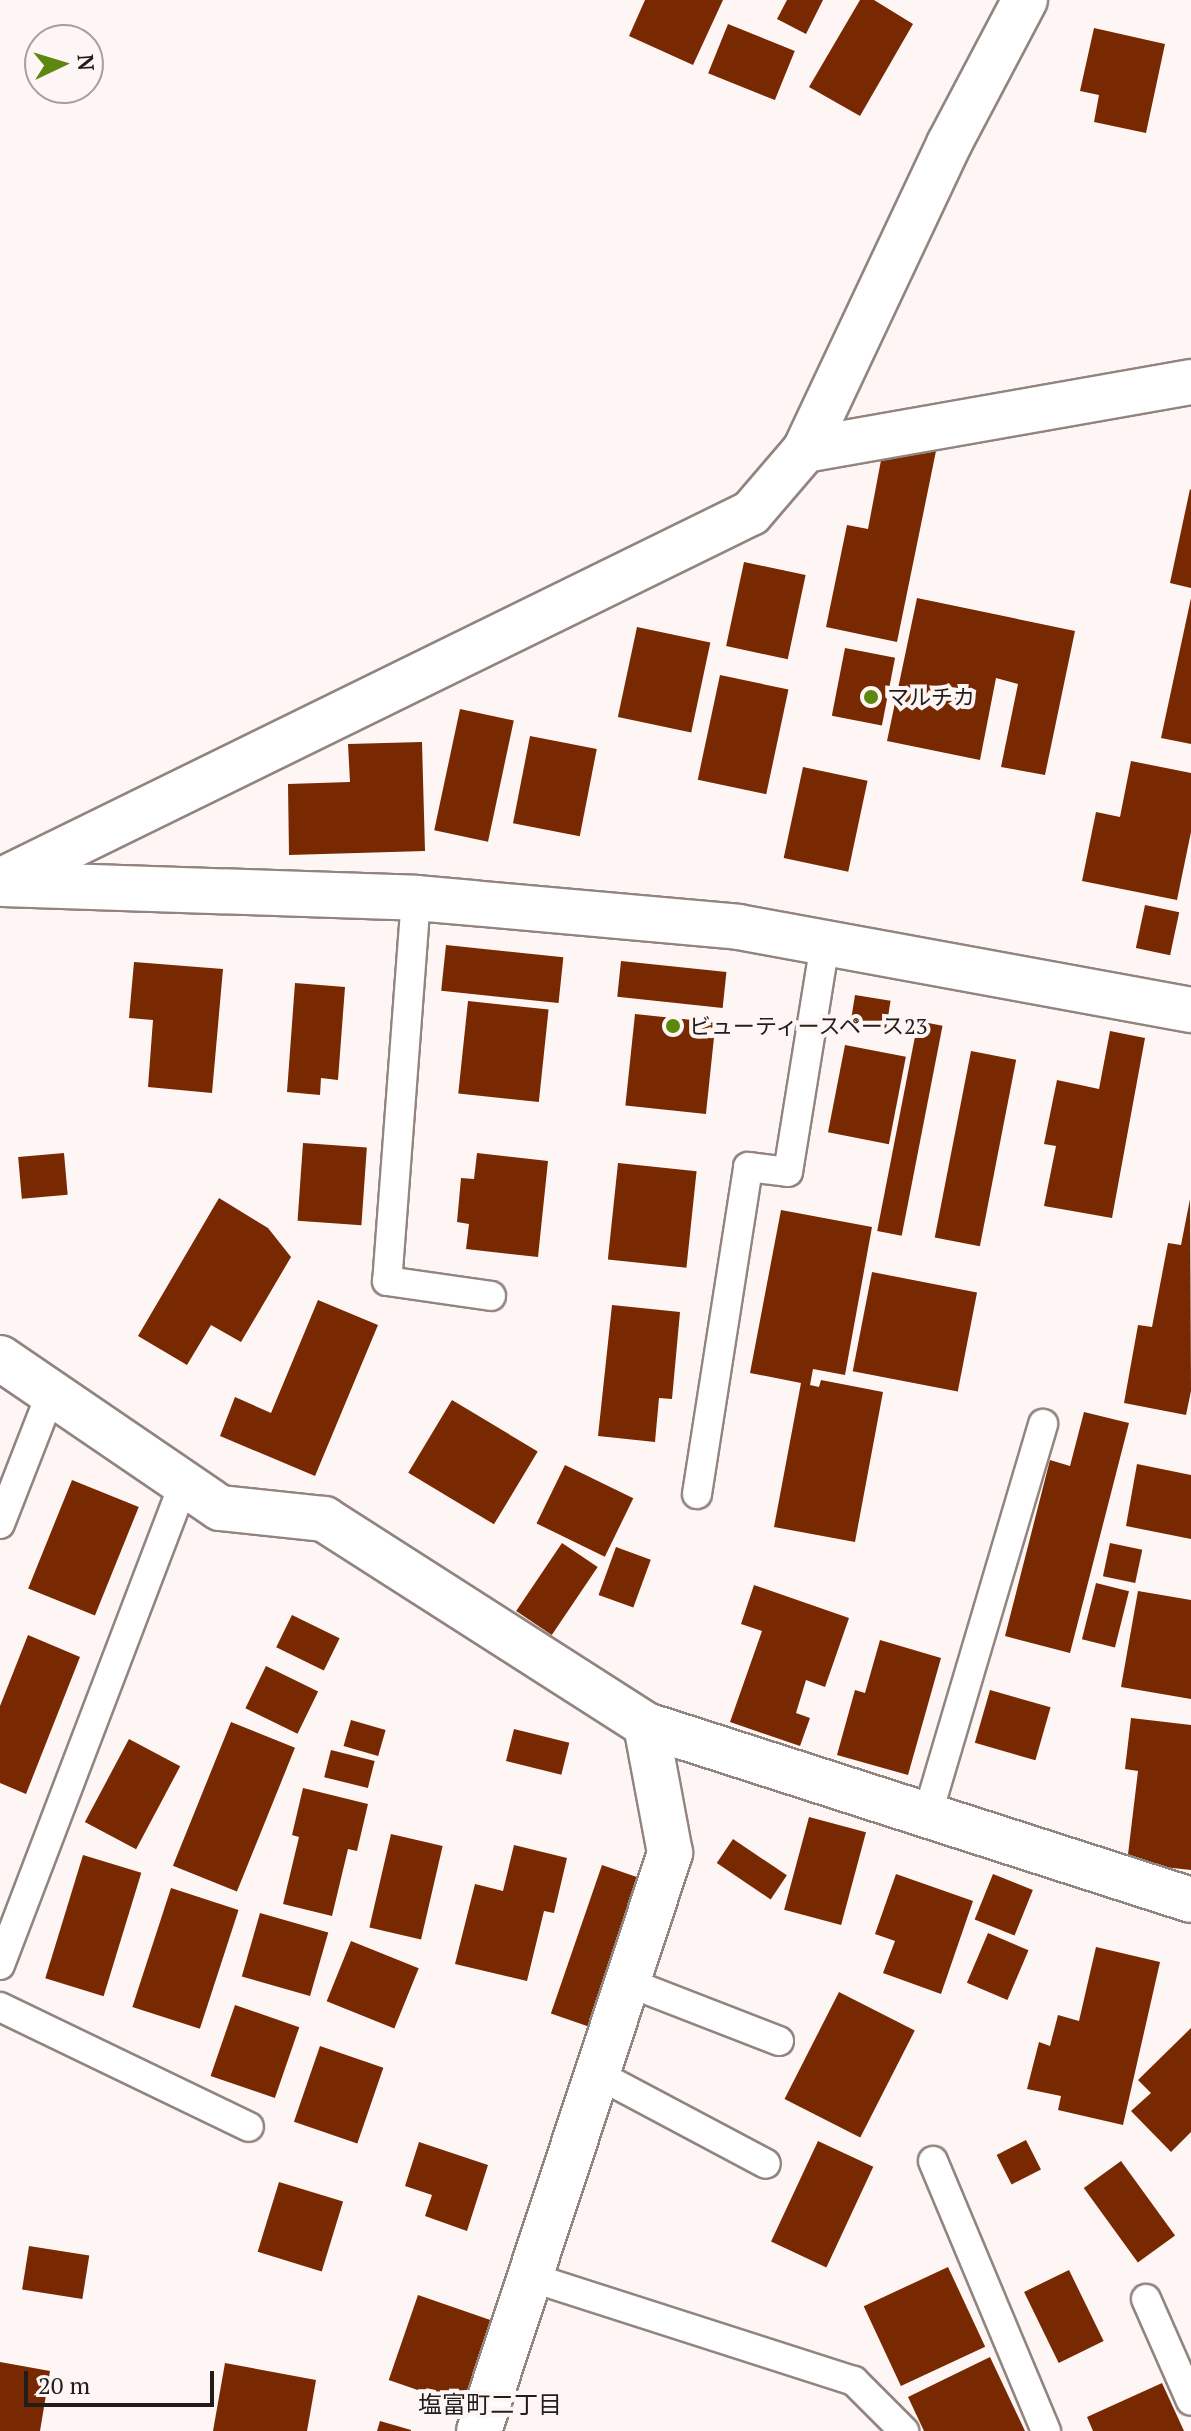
<!DOCTYPE html>
<html>
<head>
<meta charset="utf-8">
<style>
  body { margin:0 }
  #map { position:relative; width:1191px; height:2431px; overflow:hidden; background:#fdf6f4; font-family:"PT Serif","Noto Sans JP",serif }
  div>[style] { position:absolute }
  .building>* { inset:0; background:#792901; transform-origin:0 0 }
  .roads { filter:drop-shadow(2px 0 #92847f) drop-shadow(-2px 0 #92847f) drop-shadow(0 2px #92847f) drop-shadow(0 -2px #92847f) }
  .service>* { height:28px; margin:-14px; padding:0 14px; transform-origin:14px; border-radius:14px; background:#fff }
  .minor>* { height:44px; margin:-22px; padding:0 22px; transform-origin:22px; border-radius:22px; background:#fff }
  .dots>* { width:22px; height:22px; translate:-50% -50%; box-sizing:border-box; border:4px solid #fdf6f4; border-radius:50% }
  span { translate:-50% -50%; white-space:nowrap; text-align:center; line-height:1.15; -webkit-text-stroke:8px #fdf6f4; paint-order:stroke }
  .poi-label { font-size:22px; color:#221c1a }
  .left { translate:0 -50%; text-align:left }
  .neighbourhood-label { font-size:24px; color:#221c1a }
  .north { position:absolute; left:24px; top:24px; width:80px; height:80px; box-sizing:border-box; background:#fdf6f4; border:2px solid #a59f9d; border-radius:50%; rotate:86deg; font-size:22px; font-weight:700; line-height:32px; text-align:center; color:#221c1a }
  .north::after { content:''; display:block; margin:auto; width:28px; height:36px; background:#5e8710; clip-path:polygon(50% 0,100% 100%,50% 72%,0 100%) }
  .scale { position:absolute; left:24px; top:2371px; width:190px; height:36px; box-sizing:border-box; border:4px solid #221c1a; border-top:0; padding-left:10px; font-size:24px; line-height:28px; white-space:nowrap; color:#221c1a; -webkit-text-stroke:6px #fdf6f4; paint-order:stroke }
</style>
</head>
<body>
<div id="map">
  <div class="building">
    <i style="clip-path:polygon(645px 0,723px 0,693px 65px,629px 36px)"></i>
    <i style="clip-path:polygon(787px 0,823px 0,806px 34px,777px 19px)"></i>
    <i style="clip-path:polygon(860px 0,874px 0,913px 24px,860px 116px,809px 87px)"></i>
    <i style="left:728px;top:24px;width:72px;height:53px;rotate:22deg"></i>
    <i style="clip-path:polygon(1094px 28px,1165px 44px,1146px 133px,1094px 122px,1099px 95px,1080px 91px)"></i>
    <i style="clip-path:polygon(936px 451px,897px 642px,826px 627px,847px 525px,868px 529px,882px 455px)"></i>
    <i style="clip-path:polygon(1190px 489px,1191px 490px,1191px 588px,1170px 583px)"></i>
    <i style="left:744px;top:562px;width:63px;height:86px;rotate:12deg"></i>
    <i style="clip-path:polygon(917px 598px,1075px 631px,1045px 775px,1001px 767px,1018px 684px,996px 678px,980px 760px,887px 741px)"></i>
    <i style="clip-path:polygon(1191px 598px,1191px 744px,1161px 738px)"></i>
    <i style="left:637px;top:627px;width:75px;height:92px;rotate:12deg"></i>
    <i style="left:845px;top:648px;width:51px;height:69px;rotate:11deg"></i>
    <i style="left:720px;top:675px;width:70px;height:107px;rotate:12deg"></i>
    <i style="left:460px;top:709px;width:55px;height:124px;rotate:12deg"></i>
    <i style="left:530px;top:736px;width:68px;height:89px;rotate:11deg"></i>
    <i style="clip-path:polygon(422px 742px,425px 851px,289px 855px,288px 784px,350px 782px,348px 744px)"></i>
    <i style="clip-path:polygon(1131px 761px,1191px 773px,1191px 832px,1177px 900px,1082px 881px,1096px 812px,1120px 817px)"></i>
    <i style="left:803px;top:767px;width:66px;height:93px;rotate:12deg"></i>
    <i style="left:1145px;top:905px;width:35px;height:44px;rotate:12deg"></i>
    <i style="left:446px;top:945px;width:118px;height:46px;rotate:6deg"></i>
    <i style="left:621px;top:961px;width:106px;height:36px;rotate:6deg"></i>
    <i style="clip-path:polygon(134px 962px,223px 969px,212px 1093px,148px 1087px,153px 1020px,129px 1018px)"></i>
    <i style="clip-path:polygon(295px 983px,345px 987px,338px 1080px,321px 1078px,320px 1095px,287px 1092px)"></i>
    <i style="left:855px;top:995px;width:36px;height:30px;rotate:9deg"></i>
    <i style="left:468px;top:1001px;width:81px;height:93px;rotate:6deg"></i>
    <i style="left:635px;top:1014px;width:81px;height:92px;rotate:6deg"></i>
    <i style="left:918px;top:1021px;width:25px;height:214px;rotate:11deg"></i>
    <i style="clip-path:polygon(1110px 1031px,1145px 1038px,1112px 1218px,1044px 1206px,1056px 1146px,1044px 1144px,1057px 1080px,1099px 1089px)"></i>
    <i style="left:845px;top:1045px;width:62px;height:89px;rotate:11deg"></i>
    <i style="left:971px;top:1051px;width:46px;height:190px;rotate:11deg"></i>
    <i style="left:303px;top:1143px;width:64px;height:78px;rotate:4deg"></i>
    <i style="left:64px;top:1153px;width:42px;height:46px;rotate:85deg"></i>
    <i style="clip-path:polygon(477px 1153px,548px 1161px,538px 1257px,466px 1249px,469px 1224px,457px 1222px,461px 1178px,474px 1179px)"></i>
    <i style="left:618px;top:1163px;width:79px;height:97px;rotate:6deg"></i>
    <i style="clip-path:polygon(219px 1198px,268px 1228px,291px 1257px,241px 1342px,211px 1325px,187px 1365px,138px 1336px)"></i>
    <i style="clip-path:polygon(1190px 1199px,1191px 1391px,1186px 1415px,1124px 1403px,1138px 1325px,1152px 1327px,1168px 1243px,1181px 1245px)"></i>
    <i style="clip-path:polygon(781px 1210px,872px 1227px,845px 1375px,813px 1369px,810px 1385px,819px 1387px,821px 1380px,883px 1392px,855px 1542px,774px 1527px,801px 1383px,750px 1373px)"></i>
    <i style="left:872px;top:1272px;width:107px;height:101px;rotate:11deg"></i>
    <i style="clip-path:polygon(318px 1300px,378px 1325px,315px 1476px,220px 1436px,235px 1397px,271px 1413px)"></i>
    <i style="clip-path:polygon(612px 1305px,680px 1312px,672px 1399px,659px 1398px,655px 1442px,598px 1436px)"></i>
    <i style="left:452px;top:1400px;width:100px;height:85px;rotate:31deg"></i>
    <i style="clip-path:polygon(1084px 1412px,1129px 1423px,1070px 1653px,1005px 1636px,1050px 1460px,1070px 1466px)"></i>
    <i style="clip-path:polygon(1137px 1464px,1191px 1475px,1191px 1539px,1126px 1526px)"></i>
    <i style="left:565px;top:1465px;width:76px;height:65px;rotate:26deg"></i>
    <i style="left:72px;top:1480px;width:72px;height:117px;rotate:22deg"></i>
    <i style="left:562px;top:1543px;width:43px;height:82px;rotate:34deg"></i>
    <i style="left:1110px;top:1543px;width:33px;height:34px;rotate:12deg"></i>
    <i style="left:616px;top:1547px;width:37px;height:51px;rotate:20deg"></i>
    <i style="left:1096px;top:1583px;width:34px;height:58px;rotate:14deg"></i>
    <i style="clip-path:polygon(754px 1585px,849px 1618px,825px 1687px,806px 1680px,796px 1713px,810px 1718px,800px 1746px,730px 1722px,762px 1631px,741px 1624px)"></i>
    <i style="clip-path:polygon(1138px 1591px,1191px 1600px,1191px 1699px,1121px 1687px)"></i>
    <i style="left:292px;top:1615px;width:53px;height:36px;rotate:26deg"></i>
    <i style="clip-path:polygon(28px 1635px,80px 1657px,26px 1794px,0 1783px,0 1706px)"></i>
    <i style="clip-path:polygon(880px 1640px,941px 1658px,908px 1775px,837px 1755px,855px 1690px,865px 1693px)"></i>
    <i style="left:266px;top:1666px;width:58px;height:47px;rotate:26deg"></i>
    <i style="left:990px;top:1690px;width:63px;height:55px;rotate:16deg"></i>
    <i style="clip-path:polygon(1131px 1718px,1191px 1725px,1191px 1870px,1127px 1863px,1138px 1771px,1125px 1769px)"></i>
    <i style="left:351px;top:1720px;width:36px;height:27px;rotate:16deg"></i>
    <i style="left:231px;top:1722px;width:69px;height:155px;rotate:22deg"></i>
    <i style="left:514px;top:1729px;width:57px;height:33px;rotate:14deg"></i>
    <i style="left:129px;top:1739px;width:58px;height:94px;rotate:28deg"></i>
    <i style="left:331px;top:1750px;width:45px;height:28px;rotate:14deg"></i>
    <i style="clip-path:polygon(303px 1788px,368px 1804px,357px 1851px,348px 1849px,332px 1916px,283px 1904px,299px 1837px,292px 1835px)"></i>
    <i style="left:809px;top:1817px;width:59px;height:96px;rotate:15deg"></i>
    <i style="left:391px;top:1834px;width:53px;height:96px;rotate:13deg"></i>
    <i style="left:733px;top:1839px;width:65px;height:29px;rotate:34deg"></i>
    <i style="clip-path:polygon(514px 1845px,567px 1858px,554px 1913px,544px 1911px,527px 1981px,455px 1964px,475px 1884px,503px 1891px)"></i>
    <i style="left:83px;top:1855px;width:61px;height:129px;rotate:17deg"></i>
    <i style="left:602px;top:1865px;width:52px;height:157px;rotate:19deg"></i>
    <i style="clip-path:polygon(896px 1874px,973px 1901px,941px 1994px,883px 1973px,895px 1941px,875px 1934px)"></i>
    <i style="left:993px;top:1874px;width:43px;height:49px;rotate:22deg"></i>
    <i style="left:171px;top:1888px;width:71px;height:125px;rotate:18deg"></i>
    <i style="left:260px;top:1913px;width:71px;height:66px;rotate:16deg"></i>
    <i style="left:988px;top:1933px;width:44px;height:54px;rotate:23deg"></i>
    <i style="left:351px;top:1941px;width:73px;height:65px;rotate:22deg"></i>
    <i style="clip-path:polygon(1096px 1947px,1160px 1962px,1123px 2125px,1058px 2110px,1061px 2096px,1027px 2089px,1039px 2042px,1050px 2046px,1058px 2015px,1079px 2021px)"></i>
    <i style="left:839px;top:1992px;width:85px;height:120px;rotate:27deg"></i>
    <i style="left:235px;top:2005px;width:68px;height:75px;rotate:19deg"></i>
    <i style="clip-path:polygon(1191px 2028px,1191px 2132px,1171px 2152px,1131px 2111px,1151px 2093px,1138px 2080px)"></i>
    <i style="left:320px;top:2046px;width:67px;height:80px;rotate:19deg"></i>
    <i style="left:1026px;top:2140px;width:33px;height:33px;rotate:63deg"></i>
    <i style="left:818px;top:2141px;width:61px;height:111px;rotate:25deg"></i>
    <i style="clip-path:polygon(419px 2142px,488px 2165px,467px 2231px,425px 2216px,432px 2195px,405px 2186px)"></i>
    <i style="left:1121px;top:2161px;width:92px;height:46px;rotate:54deg"></i>
    <i style="left:279px;top:2182px;width:67px;height:73px;rotate:17deg"></i>
    <i style="left:29px;top:2246px;width:61px;height:44px;rotate:9deg"></i>
    <i style="left:948px;top:2267px;width:88px;height:93px;rotate:65deg"></i>
    <i style="left:1069px;top:2270px;width:79px;height:50px;rotate:64deg"></i>
    <i style="left:418px;top:2295px;width:88px;height:90px;rotate:19deg"></i>
    <i style="clip-path:polygon(990px 2357px,1025px 2431px,924px 2431px,908px 2397px)"></i>
    <i style="clip-path:polygon(0 2362px,50px 2371px,40px 2431px,0 2431px)"></i>
    <i style="clip-path:polygon(225px 2363px,316px 2380px,307px 2431px,213px 2431px)"></i>
    <i style="clip-path:polygon(1162px 2383px,1184px 2431px,1093px 2431px,1087px 2417px)"></i>
    <i style="clip-path:polygon(380px 2421px,411px 2430px,411px 2431px,377px 2431px)"></i>
  </div>
  <div class="roads">
    <div class="service">
      <i style="left:416px;top:898px;width:384px;rotate:94.3deg"></i>
      <i style="left:387px;top:1281px;width:105px;rotate:8.2deg"></i>
      <i style="left:697px;top:1494px;width:331px;rotate:-81.1deg"></i>
      <i style="left:748px;top:1167px;width:40px;rotate:7.1deg"></i>
      <i style="left:788px;top:1172px;width:232px;rotate:-80.8deg"></i>
      <i style="left:0;top:1524px;width:141px;rotate:-68.7deg"></i>
      <i style="left:927px;top:1816px;width:409px;rotate:-73.5deg"></i>
      <i style="left:0;top:1965px;width:516px;rotate:-69.11deg"></i>
      <i style="left:627px;top:1982px;width:163px;rotate:21.2deg"></i>
      <i style="left:0;top:2007px;width:276px;rotate:25.7deg"></i>
      <i style="left:597px;top:2074px;width:191px;rotate:28deg"></i>
      <i style="left:933px;top:2161px;width:293px;rotate:67.3deg"></i>
      <i style="left:530px;top:2277px;width:340px;rotate:17.8deg"></i>
      <i style="left:854px;top:2381px;width:71px;rotate:45deg"></i>
      <i style="left:1146px;top:2299px;width:111px;rotate:66.2deg"></i>
    </div>
    <div class="minor">
      <i style="left:805px;top:450px;width:392px;rotate:-10deg"></i>
      <i style="left:0;top:881px;width:836px;rotate:-26.11deg"></i>
      <i style="left:751px;top:513px;width:83px;rotate:-49.4deg"></i>
      <i style="left:805px;top:450px;width:338px;rotate:-64.8deg"></i>
      <i style="left:949px;top:144px;width:163px;rotate:-62.2deg"></i>
      <i style="left:3px;top:884px;width:413px;rotate:1.9deg"></i>
      <i style="left:416px;top:898px;width:324px;rotate:5.1deg"></i>
      <i style="left:739px;top:927px;width:460px;rotate:10.4deg"></i>
      <i style="left:0;top:1358px;width:266px;rotate:34.3deg"></i>
      <i style="left:220px;top:1508px;width:105px;rotate:6deg"></i>
      <i style="left:324px;top:1519px;width:382px;rotate:32.6deg"></i>
      <i style="left:646px;top:1725px;width:572px;rotate:17.8deg"></i>
      <i style="left:479px;top:2431px;width:609px;rotate:-71.71deg"></i>
      <i style="left:670px;top:1853px;width:130px;rotate:-100.6deg"></i>
    </div>
  </div>
  <div class="dots">
    <i style="left:871px;top:697px;background:#5e8710"></i>
    <i style="left:673px;top:1026px;background:#5e8710"></i>
  </div>
  <div class="poi-label">
    <span class="left" style="left:887px;top:697px">マルチカ</span>
    <span class="left" style="left:689px;top:1026px">ビューティースペース23</span>
  </div>
  <div class="neighbourhood-label">
    <span style="left:490px;top:2405px">塩富町二丁目</span>
  </div>
  <div class="north">N</div>
  <div class="scale">20 m</div>
</div>
</body>
</html>
